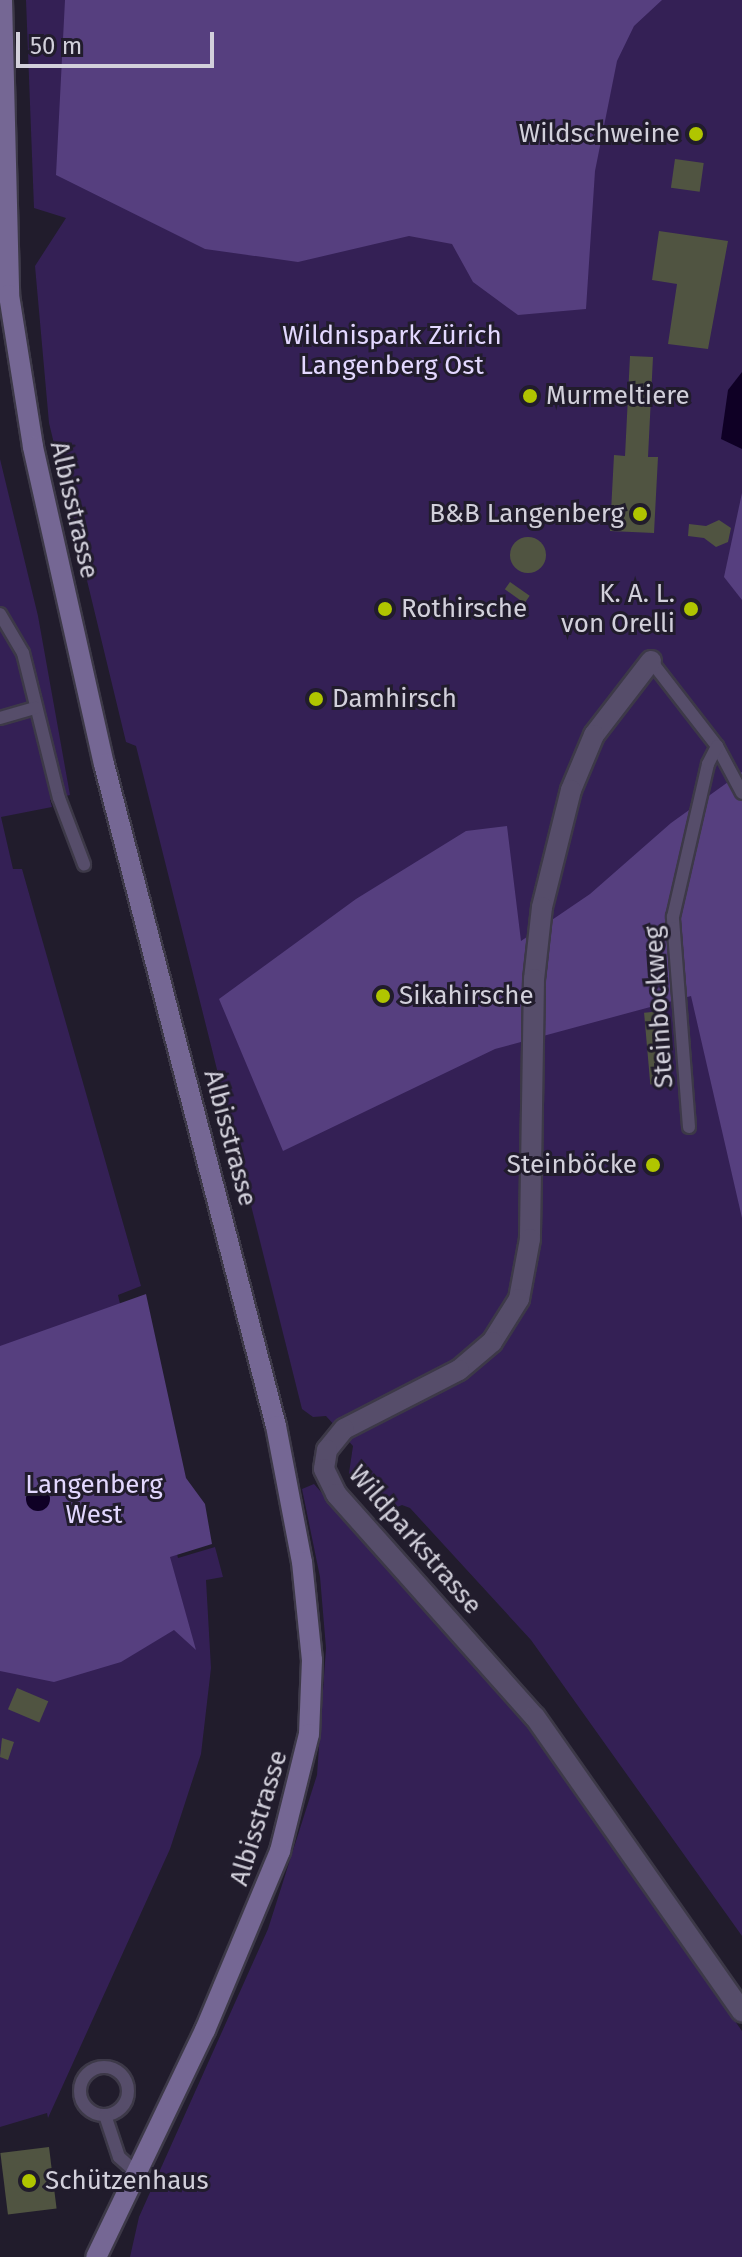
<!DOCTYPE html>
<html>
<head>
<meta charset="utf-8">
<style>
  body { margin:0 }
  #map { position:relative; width:742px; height:2257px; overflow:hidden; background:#211c2c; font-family:"Fira Sans",sans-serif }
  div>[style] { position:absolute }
  .green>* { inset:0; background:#342055 }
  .forest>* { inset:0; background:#563f7f }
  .water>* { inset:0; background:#0f0025 }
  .round { border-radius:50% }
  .building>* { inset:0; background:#505441; transform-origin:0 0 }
  .roads { filter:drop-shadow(2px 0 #3d3948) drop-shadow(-2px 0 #3d3948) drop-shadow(0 2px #3d3948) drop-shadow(0 -2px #3d3948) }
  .lane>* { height:12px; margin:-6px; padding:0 6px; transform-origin:6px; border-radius:6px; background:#564d6a }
  .lane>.ring { margin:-6px; padding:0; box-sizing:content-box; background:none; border:12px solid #564d6a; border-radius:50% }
  .street>* { height:20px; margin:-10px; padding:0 10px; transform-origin:10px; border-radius:10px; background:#564d6a }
  .secondary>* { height:20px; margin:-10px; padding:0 10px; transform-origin:10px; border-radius:10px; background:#756794 }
  .dots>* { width:22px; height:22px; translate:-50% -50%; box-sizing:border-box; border:4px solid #211c2c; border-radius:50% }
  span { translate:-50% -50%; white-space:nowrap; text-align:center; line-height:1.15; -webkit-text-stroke:6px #211c2c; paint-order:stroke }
  .poi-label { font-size:26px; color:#d2d0db }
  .right { translate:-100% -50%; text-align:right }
  .left { translate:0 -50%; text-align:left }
  .park-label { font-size:26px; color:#e3d8ff }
  .street-label { font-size:26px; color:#d2d0db }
  .scale { position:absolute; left:16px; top:32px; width:198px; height:36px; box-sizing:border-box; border:4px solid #d2d0db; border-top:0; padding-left:10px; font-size:24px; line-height:28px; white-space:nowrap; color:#d2d0db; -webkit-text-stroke:6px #211c2c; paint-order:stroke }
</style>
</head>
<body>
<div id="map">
  <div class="green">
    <i style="clip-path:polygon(26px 0,742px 0,742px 1936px,531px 1640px,410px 1508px,402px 1505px,381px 1514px,349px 1473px,353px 1446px,326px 1416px,313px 1417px,302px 1409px,136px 746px,126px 742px,49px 423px,35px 266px,66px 218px,34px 208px)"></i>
    <i style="clip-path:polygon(0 459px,38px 616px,70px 795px,50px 800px,52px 807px,1px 817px,13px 869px,22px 869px,141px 1286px,118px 1295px,178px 1558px,215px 1547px,223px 1577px,206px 1580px,211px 1668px,201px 1754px,170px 1849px,48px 2118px,47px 2113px,0 2127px)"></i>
    <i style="clip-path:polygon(314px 1484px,523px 1721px,742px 2031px,742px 2257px,130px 2257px,139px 2217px,268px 1929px,317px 1775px,326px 1648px,320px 1577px,302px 1489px)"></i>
  </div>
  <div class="forest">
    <i style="clip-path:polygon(65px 0,662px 0,634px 26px,617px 61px,595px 171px,586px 309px,518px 315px,473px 282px,452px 244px,409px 236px,298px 262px,205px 249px,56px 175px)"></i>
    <i style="clip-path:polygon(742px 493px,742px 600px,724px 577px)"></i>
    <i style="clip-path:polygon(742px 772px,742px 1218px,691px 996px,495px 1049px,283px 1151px,219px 999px,356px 899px,466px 831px,507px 826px,521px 941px,590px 894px,671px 823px)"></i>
    <i style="clip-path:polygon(146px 1294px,186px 1478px,205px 1504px,212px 1544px,170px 1557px,196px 1650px,174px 1630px,121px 1662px,54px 1682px,0 1671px,0 1346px)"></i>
  </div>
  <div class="water">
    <i style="clip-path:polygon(742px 372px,742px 449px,721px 439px,728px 390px)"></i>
    <i class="round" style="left:26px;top:1487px;width:24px;height:24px"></i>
  </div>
  <div class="building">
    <i style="left:675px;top:159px;width:29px;height:29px;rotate:8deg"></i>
    <i style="clip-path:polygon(659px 231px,728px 241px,708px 349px,668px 344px,677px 284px,652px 280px)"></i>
    <i style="clip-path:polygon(630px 356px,653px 357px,648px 457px,658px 457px,654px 533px,610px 531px,614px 455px,625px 456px)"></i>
    <i style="clip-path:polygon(719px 520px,731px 528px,728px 542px,716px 547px,704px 538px,688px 536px,689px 524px,706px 526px)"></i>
    <i class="round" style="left:510px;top:537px;width:36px;height:36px"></i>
    <i style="left:510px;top:582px;width:24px;height:9px;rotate:35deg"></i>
    <i style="left:663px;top:1011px;width:72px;height:19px;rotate:85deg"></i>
    <i style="left:17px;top:1688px;width:34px;height:23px;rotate:23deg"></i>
    <i style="clip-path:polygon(2px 1738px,14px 1742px,8px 1760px,0 1757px)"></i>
    <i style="left:49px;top:2147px;width:62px;height:49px;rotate:83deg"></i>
  </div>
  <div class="roads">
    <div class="lane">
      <i style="left:0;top:614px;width:45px;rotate:59.5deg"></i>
      <i style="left:23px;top:653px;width:149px;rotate:76.1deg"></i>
      <i style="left:59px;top:798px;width:71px;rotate:69.3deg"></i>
      <i style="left:651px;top:661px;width:108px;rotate:52.2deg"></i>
      <i style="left:717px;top:746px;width:53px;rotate:62deg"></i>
      <i style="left:0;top:718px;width:37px;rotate:-16deg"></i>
      <i style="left:689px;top:1127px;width:211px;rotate:-94.4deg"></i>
      <i style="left:673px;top:917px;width:157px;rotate:-77.1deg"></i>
      <i style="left:708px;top:764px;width:20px;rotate:-63deg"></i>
      <i class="ring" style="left:80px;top:2067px;width:36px;height:36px"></i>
      <i style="left:105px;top:2115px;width:44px;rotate:71.6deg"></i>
      <i style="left:119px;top:2157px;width:24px;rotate:42deg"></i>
    </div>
    <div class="street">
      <i style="left:651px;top:661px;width:93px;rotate:127.6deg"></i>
      <i style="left:594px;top:735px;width:60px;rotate:112.7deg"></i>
      <i style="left:571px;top:790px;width:121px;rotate:103.9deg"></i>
      <i style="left:542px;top:907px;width:72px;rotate:96.3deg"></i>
      <i style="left:534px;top:979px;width:260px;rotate:90.9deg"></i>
      <i style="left:530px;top:1239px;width:61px;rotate:100.4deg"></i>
      <i style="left:519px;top:1299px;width:51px;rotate:122.1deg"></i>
      <i style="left:492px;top:1342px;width:43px;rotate:139.7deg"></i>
      <i style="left:459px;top:1370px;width:129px;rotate:152.8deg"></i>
      <i style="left:344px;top:1429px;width:27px;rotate:129deg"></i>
      <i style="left:327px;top:1450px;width:19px;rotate:99deg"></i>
      <i style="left:324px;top:1469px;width:28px;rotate:64deg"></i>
      <i style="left:336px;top:1494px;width:299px;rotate:48.3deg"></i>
      <i style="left:535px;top:1717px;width:360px;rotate:54.9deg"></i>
    </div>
    <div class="secondary">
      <i style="left:2px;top:0;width:295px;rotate:88.6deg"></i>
      <i style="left:9px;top:295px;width:154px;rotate:81deg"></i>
      <i style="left:33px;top:447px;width:325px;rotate:77.4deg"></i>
      <i style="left:104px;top:764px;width:684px;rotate:75.44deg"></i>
      <i style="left:276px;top:1426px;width:138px;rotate:79.2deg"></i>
      <i style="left:302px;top:1562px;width:99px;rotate:84.2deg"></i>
      <i style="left:312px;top:1660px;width:74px;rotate:92.3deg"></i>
      <i style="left:309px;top:1734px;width:121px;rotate:103.9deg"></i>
      <i style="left:280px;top:1851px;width:194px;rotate:112.7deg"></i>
      <i style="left:205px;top:2030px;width:252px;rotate:115.6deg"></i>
    </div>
  </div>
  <div class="dots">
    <i style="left:696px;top:134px;background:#b0c500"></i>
    <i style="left:530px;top:396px;background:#b0c500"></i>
    <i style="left:640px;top:514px;background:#b0c500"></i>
    <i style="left:385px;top:609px;background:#b0c500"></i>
    <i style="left:691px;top:609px;background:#b0c500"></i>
    <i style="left:316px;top:699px;background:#b0c500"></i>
    <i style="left:383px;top:996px;background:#b0c500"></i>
    <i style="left:653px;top:1165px;background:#b0c500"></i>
    <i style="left:29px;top:2181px;background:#b0c500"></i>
  </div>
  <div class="poi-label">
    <span class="right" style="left:680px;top:134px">Wildschweine</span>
    <span class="left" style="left:546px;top:396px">Murmeltiere</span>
    <span class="right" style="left:624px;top:514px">B&amp;B Langenberg</span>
    <span class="right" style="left:675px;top:609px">K. A. L.<br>von Orelli</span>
    <span class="left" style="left:401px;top:609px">Rothirsche</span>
    <span class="left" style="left:332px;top:699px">Damhirsch</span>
    <span class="left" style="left:399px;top:996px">Sikahirsche</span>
    <span class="right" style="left:637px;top:1165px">Steinböcke</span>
    <span class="left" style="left:45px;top:2181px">Schützenhaus</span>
  </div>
  <div class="park-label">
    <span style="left:392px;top:351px">Wildnispark Zürich<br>Langenberg Ost</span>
    <span style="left:94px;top:1500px">Langenberg<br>West</span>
  </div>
  <div class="street-label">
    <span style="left:74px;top:510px;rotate:77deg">Albisstrasse</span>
    <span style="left:659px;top:1007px;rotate:-94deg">Steinbockweg</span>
    <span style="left:230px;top:1138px;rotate:75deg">Albisstrasse</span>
    <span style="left:415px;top:1540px;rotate:49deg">Wildparkstrasse</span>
    <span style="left:259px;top:1818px;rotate:-73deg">Albisstrasse</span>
  </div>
  <div class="scale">50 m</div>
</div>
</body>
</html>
